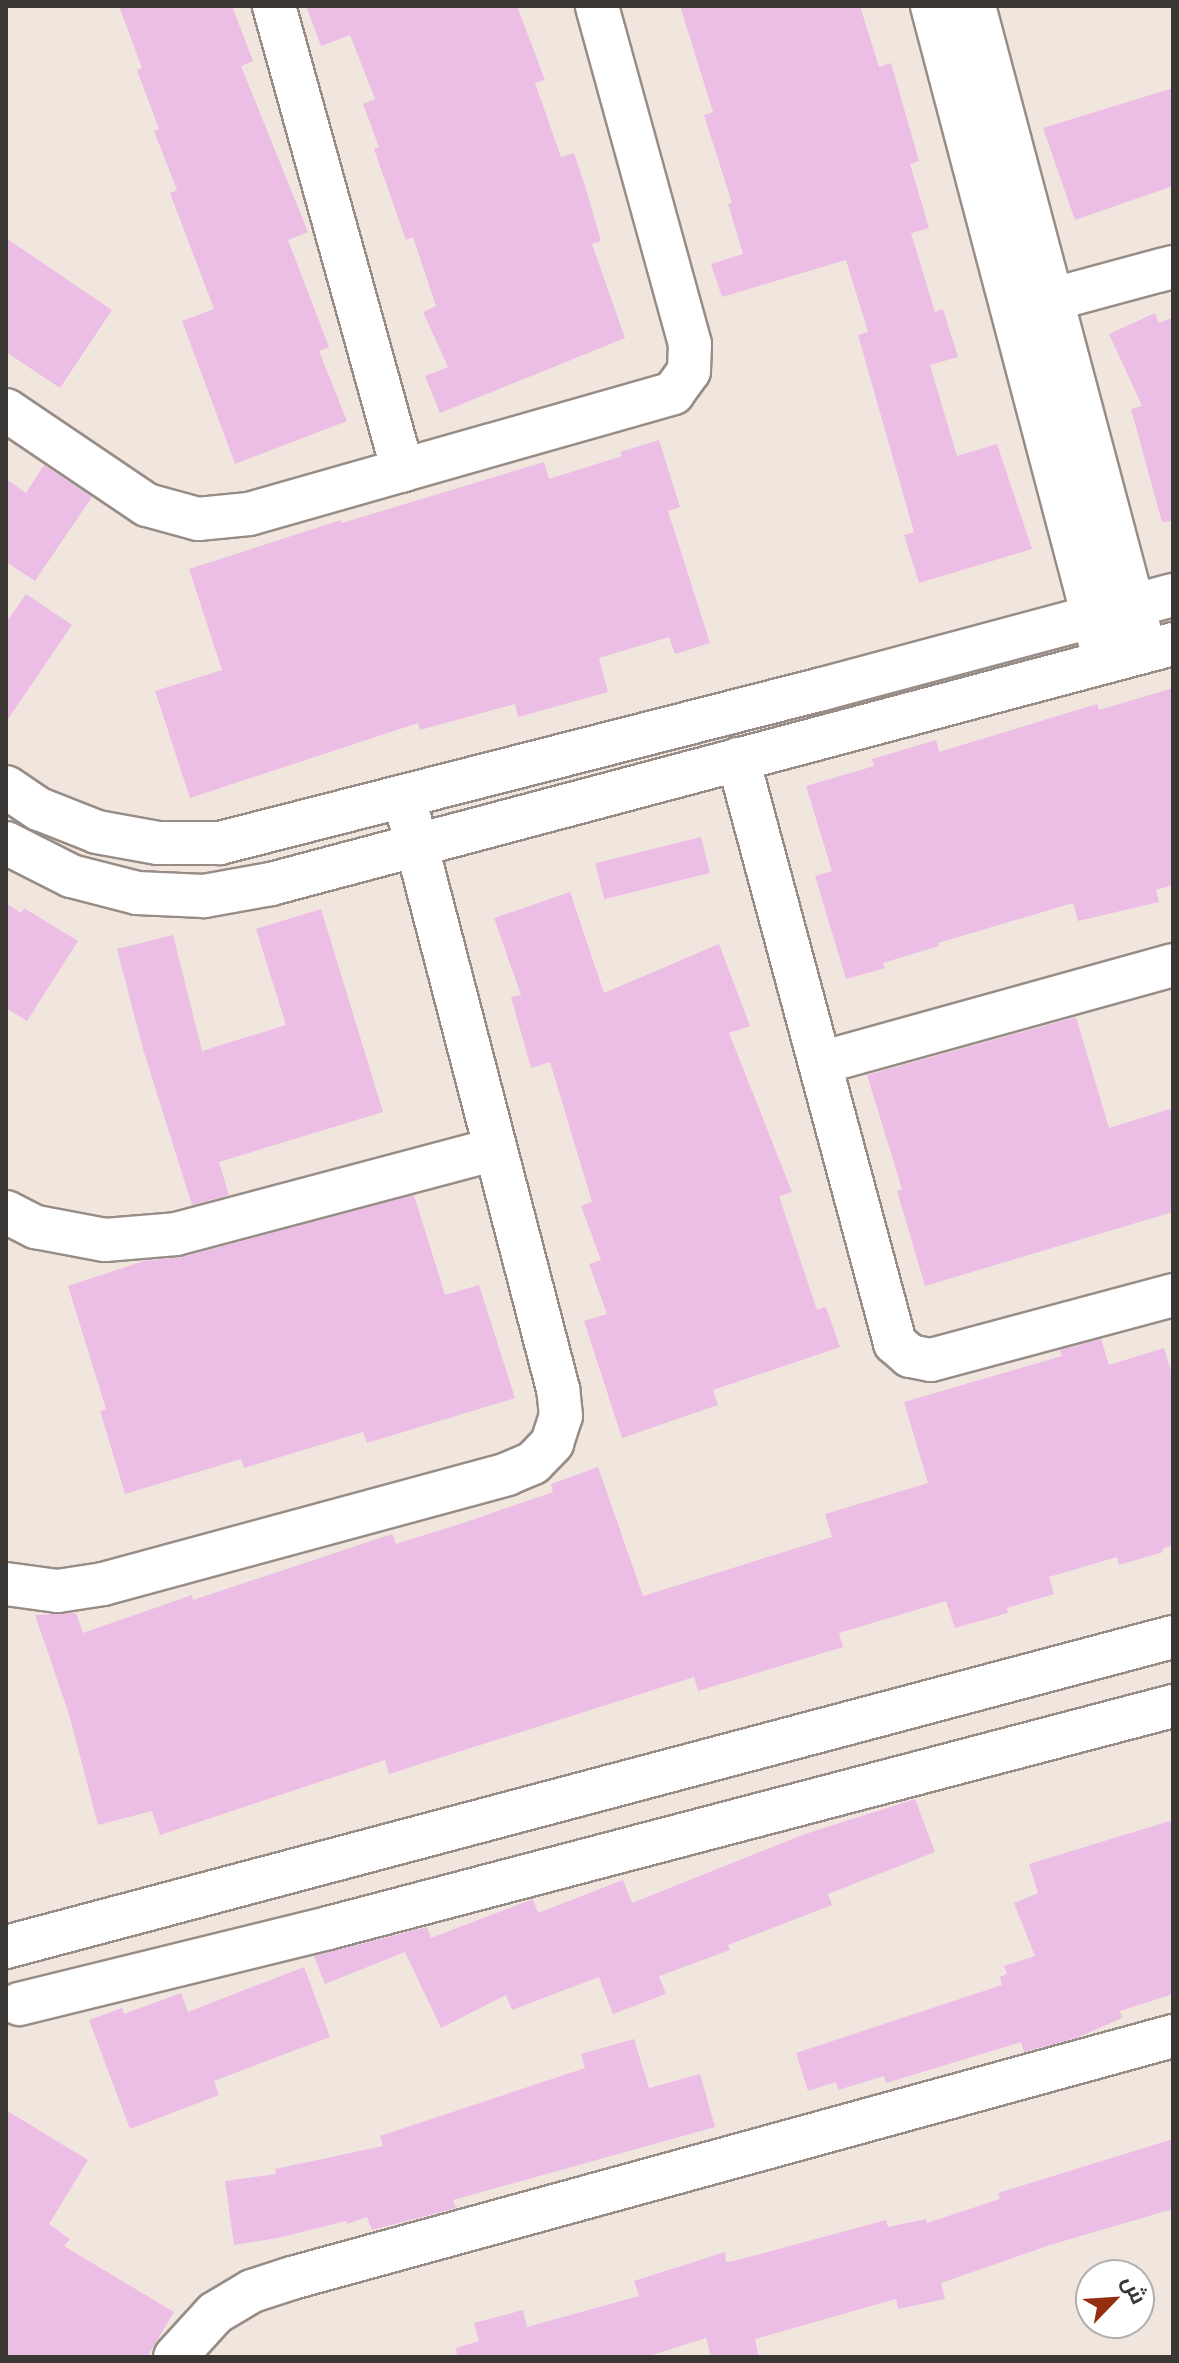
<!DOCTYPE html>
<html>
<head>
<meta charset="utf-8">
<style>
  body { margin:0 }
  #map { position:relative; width:1179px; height:2363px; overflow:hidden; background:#f1e6de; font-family:"Archivo Narrow",Cairo,sans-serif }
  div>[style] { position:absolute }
  .building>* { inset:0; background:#ecbee6; transform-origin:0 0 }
  .roads { filter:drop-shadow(2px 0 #978d86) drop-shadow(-2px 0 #978d86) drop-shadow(0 2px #978d86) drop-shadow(0 -2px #978d86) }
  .minor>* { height:42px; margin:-21px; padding:0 21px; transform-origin:21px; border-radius:21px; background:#fff }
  span { translate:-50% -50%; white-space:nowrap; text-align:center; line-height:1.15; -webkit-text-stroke:8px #fff; paint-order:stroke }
  .frame { position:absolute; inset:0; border:8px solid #3b3734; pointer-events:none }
  .north { position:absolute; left:1075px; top:2259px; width:80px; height:80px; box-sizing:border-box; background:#fff; border:2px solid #b1afae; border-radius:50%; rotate:65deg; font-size:22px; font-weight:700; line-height:32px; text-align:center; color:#3b3734 }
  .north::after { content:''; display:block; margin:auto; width:28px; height:36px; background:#952e10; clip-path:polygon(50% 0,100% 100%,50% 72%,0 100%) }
</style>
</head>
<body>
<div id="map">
  <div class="building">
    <i style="clip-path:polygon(119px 6px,232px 6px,253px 61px,241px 66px,308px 232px,288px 240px,329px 347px,319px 351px,347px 421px,235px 464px,182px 321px,214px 309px,170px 193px,177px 190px,154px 131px,159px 129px,137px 70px,142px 68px)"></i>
    <i style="clip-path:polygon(306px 6px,517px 6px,545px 80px,535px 83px,561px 157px,574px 153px,586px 189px,601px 241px,592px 244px,625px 338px,440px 413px,425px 376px,448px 367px,423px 312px,436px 306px,413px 237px,406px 240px,374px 149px,379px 147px,363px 104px,375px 99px,350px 35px,321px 46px)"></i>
    <i style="clip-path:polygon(680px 6px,860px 6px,879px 67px,891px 63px,919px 161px,910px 164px,929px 228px,911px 233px,935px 312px,943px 309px,958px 357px,930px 365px,957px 456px,997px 444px,1032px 549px,919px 583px,904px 535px,914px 532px,858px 335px,868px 332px,846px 260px,722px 297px,711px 264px,743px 254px,728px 204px,732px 203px,704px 115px,713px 112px)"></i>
    <i style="clip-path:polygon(1173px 88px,1173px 186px,1075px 220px,1043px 128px)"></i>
    <i style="clip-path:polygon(6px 238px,112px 310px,60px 388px,6px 352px)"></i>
    <i style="clip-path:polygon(1155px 313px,1159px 323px,1173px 317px,1173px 521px,1162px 522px,1131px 409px,1142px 406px,1109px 334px)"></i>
    <i style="clip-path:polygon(659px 440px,680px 507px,668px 511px,710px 643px,675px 654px,669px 637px,599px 658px,608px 692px,518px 717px,515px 704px,420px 730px,418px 723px,190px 798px,155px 691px,222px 670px,189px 569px,341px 520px,342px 523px,544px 462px,549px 479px,622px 456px,620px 452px)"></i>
    <i style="clip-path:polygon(44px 465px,92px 497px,35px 581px,6px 562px,6px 479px,26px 493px)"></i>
    <i style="clip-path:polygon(26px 594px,72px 625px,6px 722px,6px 623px)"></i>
    <i style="clip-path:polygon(1173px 688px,1173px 885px,1156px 890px,1159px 902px,1078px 921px,1073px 903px,938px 943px,939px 946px,883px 963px,885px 968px,846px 979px,815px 876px,832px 871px,806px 786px,874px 766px,872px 759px,936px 740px,939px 752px,1097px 704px,1099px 710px)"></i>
    <i style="left:701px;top:837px;width:37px;height:109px;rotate:76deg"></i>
    <i style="clip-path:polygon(570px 892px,604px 993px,719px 944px,750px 1026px,729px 1033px,792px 1192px,779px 1196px,817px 1310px,826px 1307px,840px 1347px,713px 1390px,718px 1405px,622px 1438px,584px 1321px,607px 1314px,589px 1264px,601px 1260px,581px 1206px,592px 1202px,550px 1062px,531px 1068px,511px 997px,521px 995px,494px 918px)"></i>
    <i style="clip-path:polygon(6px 903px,21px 913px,24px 908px,78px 941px,27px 1021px,6px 1008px)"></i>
    <i style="clip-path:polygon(321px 909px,383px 1112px,219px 1162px,229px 1195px,192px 1205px,143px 1049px,117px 949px,173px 935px,202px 1051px,286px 1025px,256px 929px)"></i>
    <i style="clip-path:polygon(1076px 1017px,1109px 1128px,1173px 1108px,1173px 1212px,925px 1286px,897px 1191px,902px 1189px,867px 1075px)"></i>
    <i style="clip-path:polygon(414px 1195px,445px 1295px,479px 1285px,515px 1398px,367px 1443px,363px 1432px,244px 1468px,241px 1459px,125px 1494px,100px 1411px,106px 1409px,68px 1286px,144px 1261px,182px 1257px)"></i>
    <i style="clip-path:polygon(1101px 1339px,1109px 1365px,1164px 1348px,1173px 1377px,1173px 1545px,1162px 1549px,1163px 1552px,1119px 1565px,1117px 1557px,1049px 1577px,1054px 1594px,1007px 1608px,1008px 1613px,955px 1628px,946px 1601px,839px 1633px,843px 1647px,698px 1691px,694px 1677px,389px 1774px,385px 1760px,160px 1835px,152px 1811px,98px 1825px,69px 1714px,35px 1615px,76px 1613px,83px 1633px,192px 1595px,193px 1600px,392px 1534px,396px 1544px,463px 1523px,553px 1492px,551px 1484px,598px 1467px,643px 1596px,832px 1537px,825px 1514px,928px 1483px,904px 1402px,1062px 1356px,1060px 1350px)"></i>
    <i style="clip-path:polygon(915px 1799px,935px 1852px,828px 1894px,832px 1905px,728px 1945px,730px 1950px,659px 1976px,666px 1994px,613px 2014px,599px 1977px,512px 2010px,506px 1995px,441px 2028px,405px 1952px,325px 1984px,314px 1956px,427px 1927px,431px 1938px,533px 1899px,538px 1913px,623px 1880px,632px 1903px,805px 1834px)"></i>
    <i style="clip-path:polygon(1173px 1820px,1173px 1994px,1120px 2011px,1122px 2018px,1076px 2038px,1024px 2052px,1021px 2042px,886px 2083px,884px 2076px,838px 2090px,836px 2082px,808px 2091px,796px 2053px,1002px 1985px,1000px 1977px,1007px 1974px,1004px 1966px,1035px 1956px,1014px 1903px,1038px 1893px,1029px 1864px)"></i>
    <i style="clip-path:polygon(304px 1967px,330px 2037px,214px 2081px,219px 2095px,130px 2129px,89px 2020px,122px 2008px,124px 2014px,181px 1993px,188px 2012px)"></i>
    <i style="clip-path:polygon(634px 2039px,649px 2088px,700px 2074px,715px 2127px,453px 2200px,456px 2208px,372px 2230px,367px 2217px,347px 2224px,346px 2221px,278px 2238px,234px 2245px,225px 2181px,276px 2174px,275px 2169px,383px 2146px,380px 2136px,585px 2068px,581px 2054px)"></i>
    <i style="clip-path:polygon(6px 2110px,88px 2160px,49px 2224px,70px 2239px,64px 2246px,174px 2312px,147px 2357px,6px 2357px)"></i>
    <i style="clip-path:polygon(1173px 2139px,1173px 2209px,1050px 2245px,941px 2283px,945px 2299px,898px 2309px,896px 2299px,755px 2339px,759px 2357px,711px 2357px,706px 2338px,646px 2357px,457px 2357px,456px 2348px,479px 2341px,474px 2323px,523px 2310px,527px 2327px,639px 2296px,634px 2281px,725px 2252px,726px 2262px,734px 2261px,886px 2220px,888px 2227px,926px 2219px,927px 2223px,1000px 2199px,998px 2193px)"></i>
  </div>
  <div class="roads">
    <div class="minor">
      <i style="left:274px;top:6px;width:482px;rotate:74.5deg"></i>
      <i style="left:932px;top:6px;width:659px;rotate:75.23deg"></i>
      <i style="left:974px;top:6px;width:647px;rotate:75.13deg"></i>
      <i style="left:1028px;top:306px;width:150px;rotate:-15.1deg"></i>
      <i style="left:6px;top:410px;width:170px;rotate:34deg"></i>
      <i style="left:147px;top:505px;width:53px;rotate:15.4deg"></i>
      <i style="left:198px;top:519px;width:51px;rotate:-5.6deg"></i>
      <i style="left:249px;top:514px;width:441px;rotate:-15.9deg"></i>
      <i style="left:673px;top:393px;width:27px;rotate:-54deg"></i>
      <i style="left:689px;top:371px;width:27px;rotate:-88deg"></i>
      <i style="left:690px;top:344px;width:351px;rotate:-105.4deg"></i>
      <i style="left:738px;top:759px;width:605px;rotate:74.95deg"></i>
      <i style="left:895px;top:1343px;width:20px;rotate:41deg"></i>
      <i style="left:910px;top:1356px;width:21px;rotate:11deg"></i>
      <i style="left:931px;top:1360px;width:251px;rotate:-15deg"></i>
      <i style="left:6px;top:787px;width:40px;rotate:34deg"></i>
      <i style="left:39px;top:809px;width:62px;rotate:21.6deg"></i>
      <i style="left:97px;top:832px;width:62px;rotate:10.2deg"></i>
      <i style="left:158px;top:843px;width:62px"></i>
      <i style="left:220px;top:843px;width:621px;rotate:-14.35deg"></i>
      <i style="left:822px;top:689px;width:363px;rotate:-15deg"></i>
      <i style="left:6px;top:843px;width:73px;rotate:26.9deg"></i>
      <i style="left:71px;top:876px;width:68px;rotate:14.4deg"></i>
      <i style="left:137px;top:893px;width:67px;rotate:2.6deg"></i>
      <i style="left:204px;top:896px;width:68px;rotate:-10.2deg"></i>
      <i style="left:271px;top:884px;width:933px;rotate:-14.9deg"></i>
      <i style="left:820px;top:1063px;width:366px;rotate:-15.5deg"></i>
      <i style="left:6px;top:1212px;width:34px;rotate:27deg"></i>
      <i style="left:36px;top:1227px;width:70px;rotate:10.7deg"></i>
      <i style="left:105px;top:1240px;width:71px;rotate:-4.8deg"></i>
      <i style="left:176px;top:1234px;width:330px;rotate:-14.9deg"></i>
      <i style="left:6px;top:1584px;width:52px;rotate:7.7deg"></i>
      <i style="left:58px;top:1591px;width:46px;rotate:-8.8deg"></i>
      <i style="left:103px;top:1584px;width:419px;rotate:-15.2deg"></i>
      <i style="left:507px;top:1474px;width:28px;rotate:-23deg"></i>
      <i style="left:533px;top:1463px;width:28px;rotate:-46deg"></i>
      <i style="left:552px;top:1443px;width:28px;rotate:-72deg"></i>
      <i style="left:561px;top:1416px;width:27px;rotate:-96deg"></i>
      <i style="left:558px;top:1389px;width:612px;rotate:-104.58deg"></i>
      <i style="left:6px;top:1947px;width:1207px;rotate:-14.88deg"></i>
      <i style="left:19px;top:2004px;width:318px;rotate:-13.8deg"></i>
      <i style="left:328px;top:1928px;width:874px;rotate:-14.72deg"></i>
      <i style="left:175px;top:2357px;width:59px;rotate:-47.7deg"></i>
      <i style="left:215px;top:2313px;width:43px;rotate:-30.7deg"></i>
      <i style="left:252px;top:2291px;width:42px;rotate:-18deg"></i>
      <i style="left:292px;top:2278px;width:914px;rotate:-15.36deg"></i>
    </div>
  </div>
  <div class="frame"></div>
  <div class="north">ش</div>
</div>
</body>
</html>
